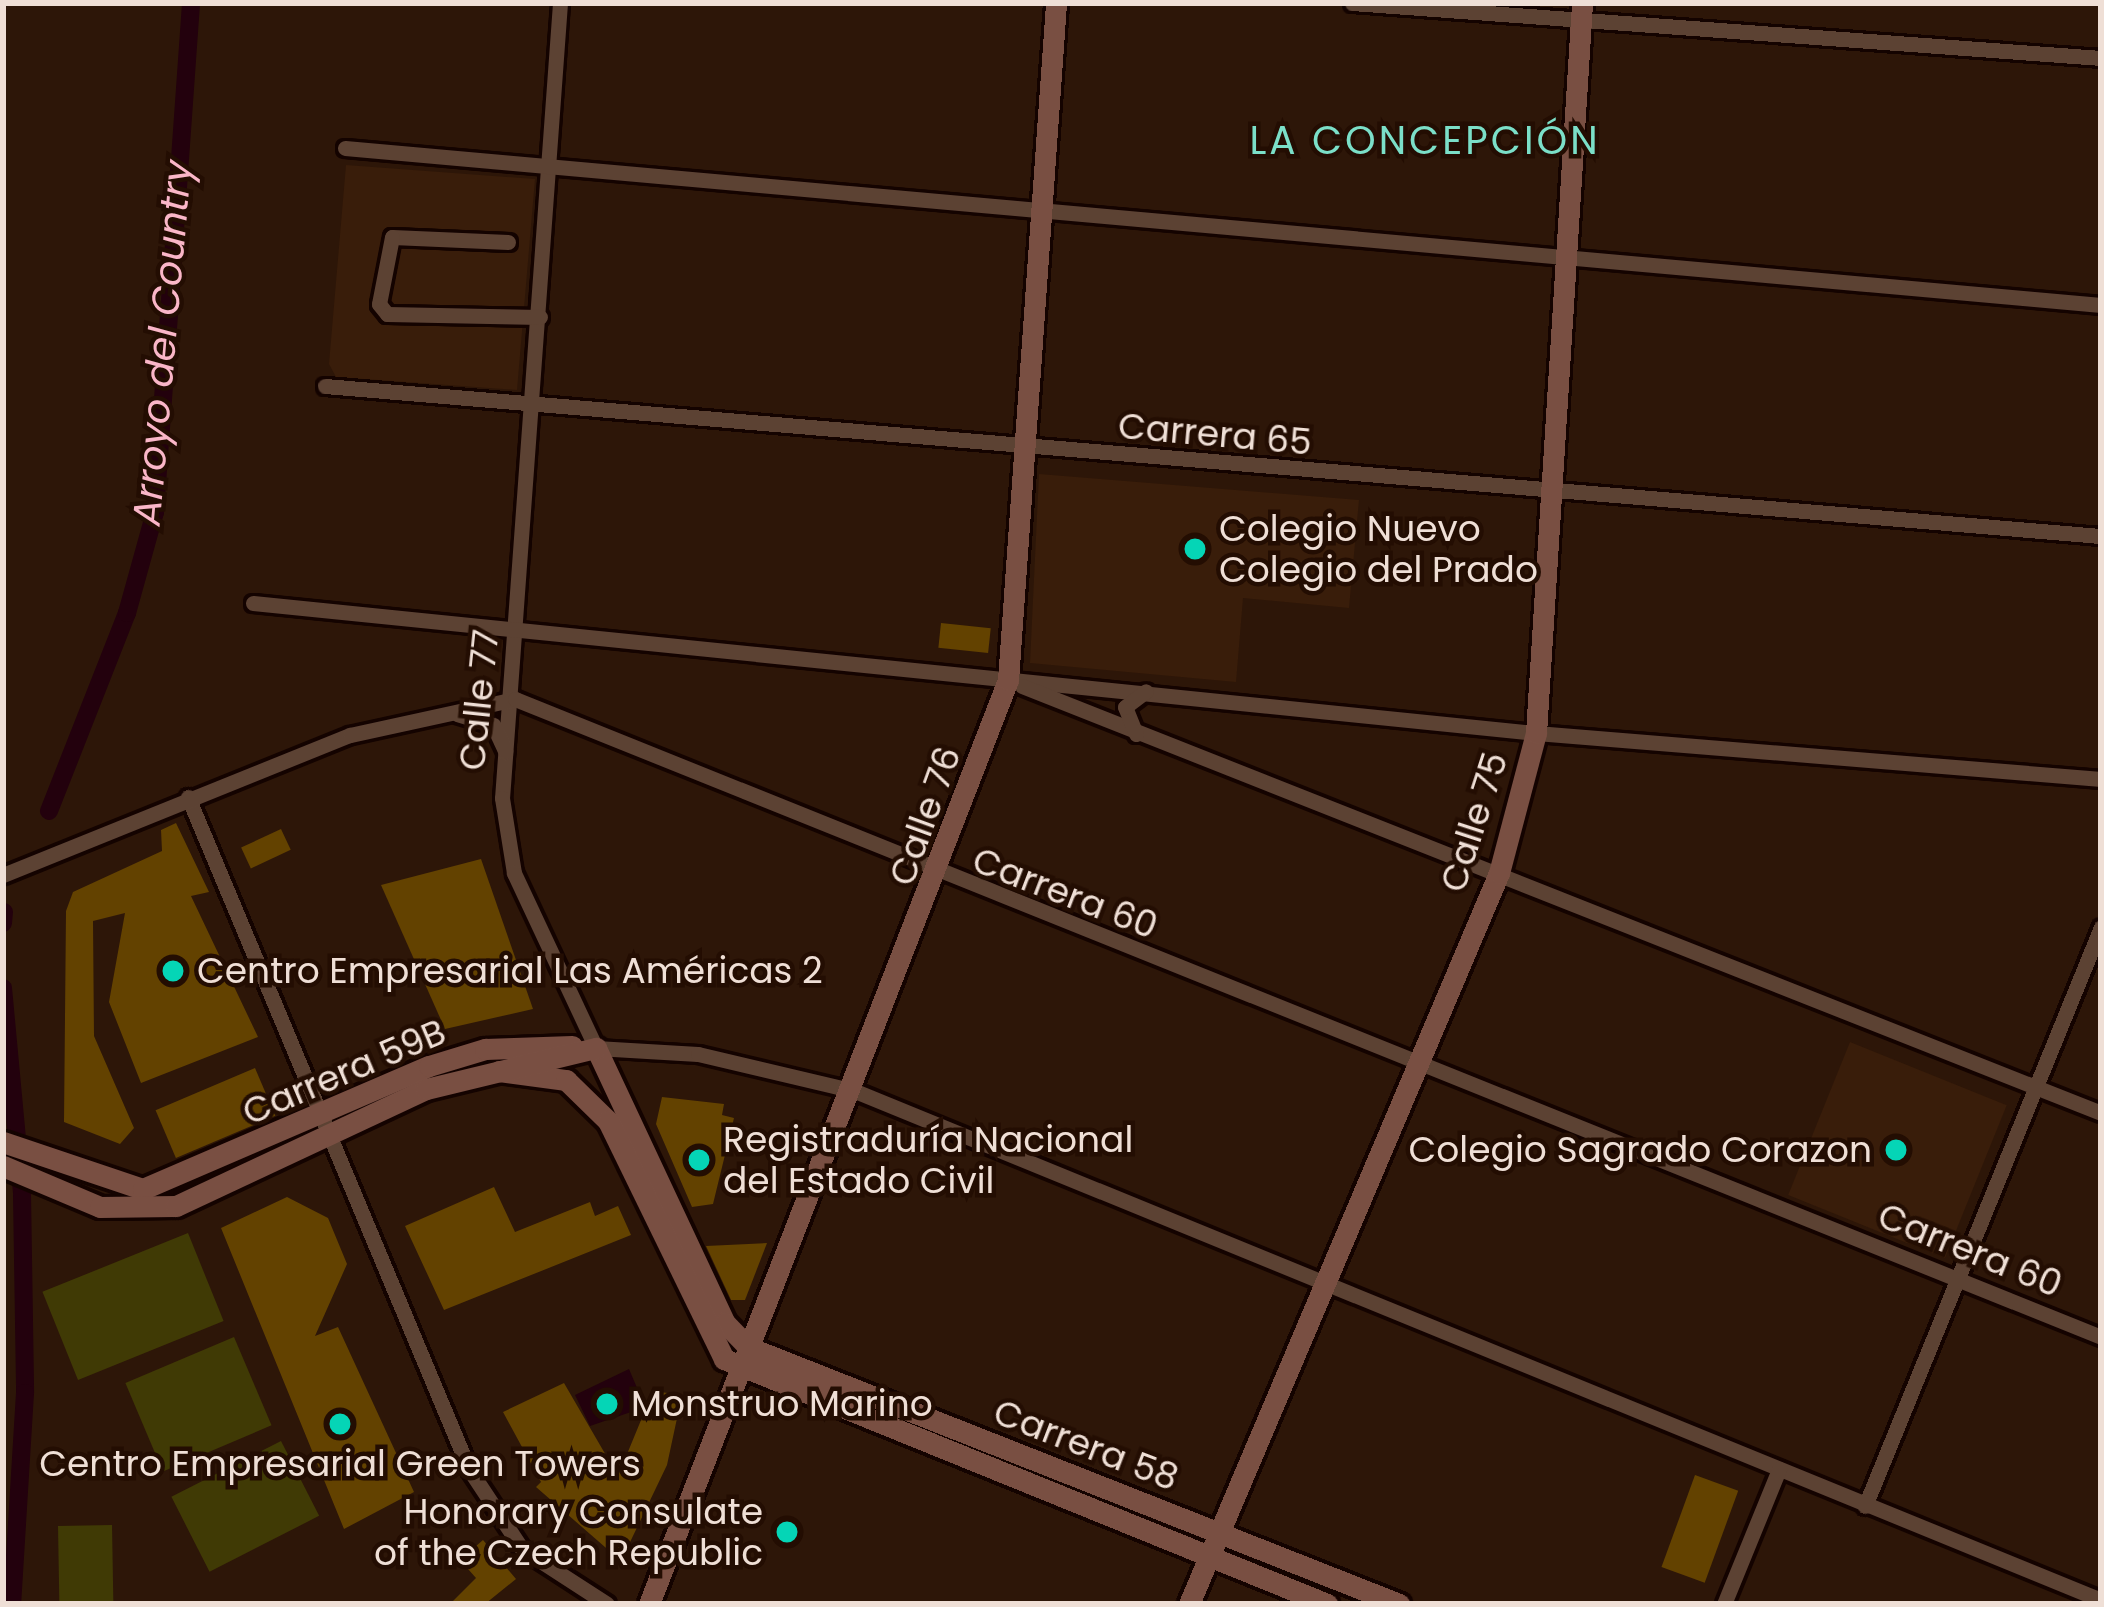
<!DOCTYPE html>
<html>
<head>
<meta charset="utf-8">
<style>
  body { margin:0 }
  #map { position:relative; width:2104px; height:1607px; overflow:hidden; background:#2d1608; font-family:Poppins,sans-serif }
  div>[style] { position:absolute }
  .built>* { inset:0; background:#391d0a; transform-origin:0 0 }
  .green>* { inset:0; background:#403a05; transform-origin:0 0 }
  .water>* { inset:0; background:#23010d }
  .canal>* { height:18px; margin:-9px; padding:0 9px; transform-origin:9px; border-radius:9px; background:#23010d }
  .building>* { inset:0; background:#634200; transform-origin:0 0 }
  .roads { filter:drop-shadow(3px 0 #140300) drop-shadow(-3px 0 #140300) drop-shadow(0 3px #140300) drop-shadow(0 -3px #140300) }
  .street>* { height:15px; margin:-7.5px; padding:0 7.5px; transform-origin:7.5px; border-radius:7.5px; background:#5c4233 }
  .secondary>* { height:21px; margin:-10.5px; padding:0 10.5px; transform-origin:10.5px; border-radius:10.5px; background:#794f42 }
  .dots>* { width:33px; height:33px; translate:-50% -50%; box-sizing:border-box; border:6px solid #230d02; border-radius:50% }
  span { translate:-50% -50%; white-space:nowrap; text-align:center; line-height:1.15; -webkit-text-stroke:9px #230d02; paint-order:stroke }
  .street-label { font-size:36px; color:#efdfd6 }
  .poi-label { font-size:36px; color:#efdfd6 }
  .left { translate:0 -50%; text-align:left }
  .right { translate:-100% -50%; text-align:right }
  .neighbourhood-label { font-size:39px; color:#7bdfc8; letter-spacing:3px }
  .water-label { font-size:39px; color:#fab6c8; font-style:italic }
  .frame { position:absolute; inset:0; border:6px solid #efdfd6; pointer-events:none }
</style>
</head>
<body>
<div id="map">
  <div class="built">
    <i style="clip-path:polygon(346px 165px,535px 179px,517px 390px,336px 377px,329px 364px)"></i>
    <i style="clip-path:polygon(1039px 474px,1359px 500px,1349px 608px,1243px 598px,1236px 682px,1030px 663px)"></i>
    <i style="left:1850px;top:1042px;width:169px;height:165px;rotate:22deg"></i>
  </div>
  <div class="green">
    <i style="left:188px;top:1233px;width:95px;height:157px;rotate:68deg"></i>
    <i style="left:234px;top:1337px;width:96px;height:118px;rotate:67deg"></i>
    <i style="left:281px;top:1441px;width:84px;height:123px;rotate:63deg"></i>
    <i style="left:112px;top:1525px;width:79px;height:54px;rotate:89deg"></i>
  </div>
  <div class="water">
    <i style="clip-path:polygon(629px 1369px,640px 1395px,631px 1412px,590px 1426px,575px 1395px)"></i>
  </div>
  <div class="canal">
    <i style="left:49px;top:811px;width:213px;rotate:-68.5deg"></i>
    <i style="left:127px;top:613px;width:105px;rotate:-74.5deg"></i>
    <i style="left:155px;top:512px;width:510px;rotate:-85.95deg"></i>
    <i style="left:3px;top:923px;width:11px;rotate:-85deg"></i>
    <i style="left:3px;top:988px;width:207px;rotate:84.7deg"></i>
    <i style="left:22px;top:1194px;width:199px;rotate:89.1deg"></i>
    <i style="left:25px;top:1393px;width:211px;rotate:93.5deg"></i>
  </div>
  <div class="building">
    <i style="left:941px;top:623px;width:50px;height:25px;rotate:6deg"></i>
    <i style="clip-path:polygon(176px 823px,209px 892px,191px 896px,258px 1037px,141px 1083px,109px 1002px,125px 913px,93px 921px,94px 1036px,134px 1128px,120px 1144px,64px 1122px,66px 911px,73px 892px,162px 851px,161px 830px)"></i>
    <i style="left:281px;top:829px;width:23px;height:44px;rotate:65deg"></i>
    <i style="clip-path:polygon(481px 859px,533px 1009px,445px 1029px,381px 885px)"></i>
    <i style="left:255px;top:1068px;width:52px;height:108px;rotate:67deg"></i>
    <i style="clip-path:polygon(662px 1097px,724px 1104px,722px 1115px,734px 1118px,713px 1204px,692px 1207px,656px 1124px)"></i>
    <i style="clip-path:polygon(494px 1187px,515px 1232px,590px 1202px,595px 1216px,618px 1206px,631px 1235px,444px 1310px,405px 1226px)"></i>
    <i style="clip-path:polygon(287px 1197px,328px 1218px,347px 1264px,315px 1336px,338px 1327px,414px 1492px,344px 1529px,221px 1228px)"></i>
    <i style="clip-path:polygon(767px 1243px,745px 1300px,731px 1300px,706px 1246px)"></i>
    <i style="clip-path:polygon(564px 1383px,618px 1476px,653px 1391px,682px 1395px,667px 1465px,621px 1561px,536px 1487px,541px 1482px,503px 1412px)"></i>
    <i style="left:1695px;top:1475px;width:46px;height:98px;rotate:20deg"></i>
    <i style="clip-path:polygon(483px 1540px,516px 1579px,485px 1604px,450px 1604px,476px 1578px,460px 1560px)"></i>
  </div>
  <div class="roads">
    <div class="street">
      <i style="left:560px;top:3px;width:797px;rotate:94.17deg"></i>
      <i style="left:502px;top:798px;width:76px;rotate:80.9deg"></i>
      <i style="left:514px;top:873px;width:193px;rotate:64.9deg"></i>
      <i style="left:596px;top:1048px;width:102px;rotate:3.4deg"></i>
      <i style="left:698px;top:1054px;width:161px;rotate:13.3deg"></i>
      <i style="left:855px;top:1091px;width:1346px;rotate:22.22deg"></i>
      <i style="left:1352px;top:3px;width:751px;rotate:4.2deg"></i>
      <i style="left:345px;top:148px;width:1763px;rotate:5.11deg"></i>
      <i style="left:508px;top:242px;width:116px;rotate:-177.5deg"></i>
      <i style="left:392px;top:237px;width:68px;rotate:101deg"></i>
      <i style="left:379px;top:304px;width:13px;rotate:51deg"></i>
      <i style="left:387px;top:314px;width:153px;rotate:1.1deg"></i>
      <i style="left:325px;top:386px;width:1782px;rotate:4.83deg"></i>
      <i style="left:253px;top:603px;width:1290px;rotate:5.79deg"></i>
      <i style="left:1536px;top:733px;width:567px;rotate:4.65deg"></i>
      <i style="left:1022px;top:686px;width:1160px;rotate:21.59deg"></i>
      <i style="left:457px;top:714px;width:38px;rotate:17deg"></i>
      <i style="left:493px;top:725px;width:29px;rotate:65deg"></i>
      <i style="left:1136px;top:734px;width:29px;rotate:-112deg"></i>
      <i style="left:1125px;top:707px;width:26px;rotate:-37deg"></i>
      <i style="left:188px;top:797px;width:728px;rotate:67.31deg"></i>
      <i style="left:469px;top:1469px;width:96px;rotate:56.5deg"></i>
      <i style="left:522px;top:1549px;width:101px;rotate:32.9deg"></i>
      <i style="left:3px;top:875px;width:374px;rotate:-22deg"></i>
      <i style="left:350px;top:735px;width:169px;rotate:-12.3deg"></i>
      <i style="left:515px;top:699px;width:1710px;rotate:21.91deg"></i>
      <i style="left:1865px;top:1506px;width:625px;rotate:-67.82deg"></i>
      <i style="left:1724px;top:1604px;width:146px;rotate:-67.8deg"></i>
    </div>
    <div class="secondary">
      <i style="left:596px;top:1048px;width:304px;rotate:64.9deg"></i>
      <i style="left:725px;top:1323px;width:33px;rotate:46deg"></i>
      <i style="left:748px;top:1347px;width:700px;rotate:21.54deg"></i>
      <i style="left:499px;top:1071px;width:68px;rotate:7.7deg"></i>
      <i style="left:566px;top:1080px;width:59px;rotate:44.3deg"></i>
      <i style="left:608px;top:1121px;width:265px;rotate:64deg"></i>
      <i style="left:724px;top:1359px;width:651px;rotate:22.11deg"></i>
      <i style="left:3px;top:1142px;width:148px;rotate:18.6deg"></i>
      <i style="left:143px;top:1189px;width:311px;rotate:-23.3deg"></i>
      <i style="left:429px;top:1066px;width:59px;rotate:-16.9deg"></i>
      <i style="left:485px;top:1049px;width:87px;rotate:-2deg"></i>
      <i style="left:3px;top:1166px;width:105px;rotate:22.9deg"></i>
      <i style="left:100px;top:1207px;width:76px;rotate:-0.8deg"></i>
      <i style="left:176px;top:1206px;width:276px;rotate:-25.1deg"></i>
      <i style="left:426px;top:1089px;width:175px;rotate:-13.6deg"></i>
      <i style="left:649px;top:1604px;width:991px;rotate:-68.77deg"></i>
      <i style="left:1008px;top:680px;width:679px;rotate:-85.94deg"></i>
      <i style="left:1189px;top:1604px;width:794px;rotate:-67.02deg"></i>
      <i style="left:1499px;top:873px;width:145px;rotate:-75.2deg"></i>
      <i style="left:1536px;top:733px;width:731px;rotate:-86.39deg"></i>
    </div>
  </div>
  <div class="dots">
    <i style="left:1195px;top:549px;background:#05d5b6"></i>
    <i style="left:173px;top:971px;background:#05d5b6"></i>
    <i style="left:1896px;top:1150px;background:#05d5b6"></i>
    <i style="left:699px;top:1160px;background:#05d5b6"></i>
    <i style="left:607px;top:1404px;background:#05d5b6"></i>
    <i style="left:340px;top:1424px;background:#05d5b6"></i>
    <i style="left:787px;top:1532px;background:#05d5b6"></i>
  </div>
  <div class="street-label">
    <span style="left:1215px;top:434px;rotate:5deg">Carrera 65</span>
    <span style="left:479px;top:700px;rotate:-84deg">Calle 77</span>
    <span style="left:925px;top:816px;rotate:-70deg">Calle 76</span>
    <span style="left:1474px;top:822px;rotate:-72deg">Calle 75</span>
    <span style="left:1065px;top:893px;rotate:21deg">Carrera 60</span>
    <span style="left:344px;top:1072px;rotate:-23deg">Carrera 59B</span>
    <span style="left:1970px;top:1250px;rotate:22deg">Carrera 60</span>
    <span style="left:1086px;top:1445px;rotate:21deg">Carrera 58</span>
  </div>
  <div class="poi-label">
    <span class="left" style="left:1219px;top:549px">Colegio Nuevo<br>Colegio del Prado</span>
    <span class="left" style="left:197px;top:971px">Centro Empresarial Las Américas 2</span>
    <span class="left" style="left:723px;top:1160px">Registraduría Nacional<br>del Estado Civil</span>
    <span class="right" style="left:1872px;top:1150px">Colegio Sagrado Corazon</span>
    <span class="left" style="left:631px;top:1404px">Monstruo Marino</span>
    <span style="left:340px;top:1464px">Centro Empresarial Green Towers</span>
    <span class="right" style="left:763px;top:1532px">Honorary Consulate<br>of the Czech Republic</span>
  </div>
  <div class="neighbourhood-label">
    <span style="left:1425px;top:141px">LA CONCEPCIÓN</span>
  </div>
  <div class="water-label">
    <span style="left:163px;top:343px;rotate:-85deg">Arroyo del Country</span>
  </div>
  <div class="frame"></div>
</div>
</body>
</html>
